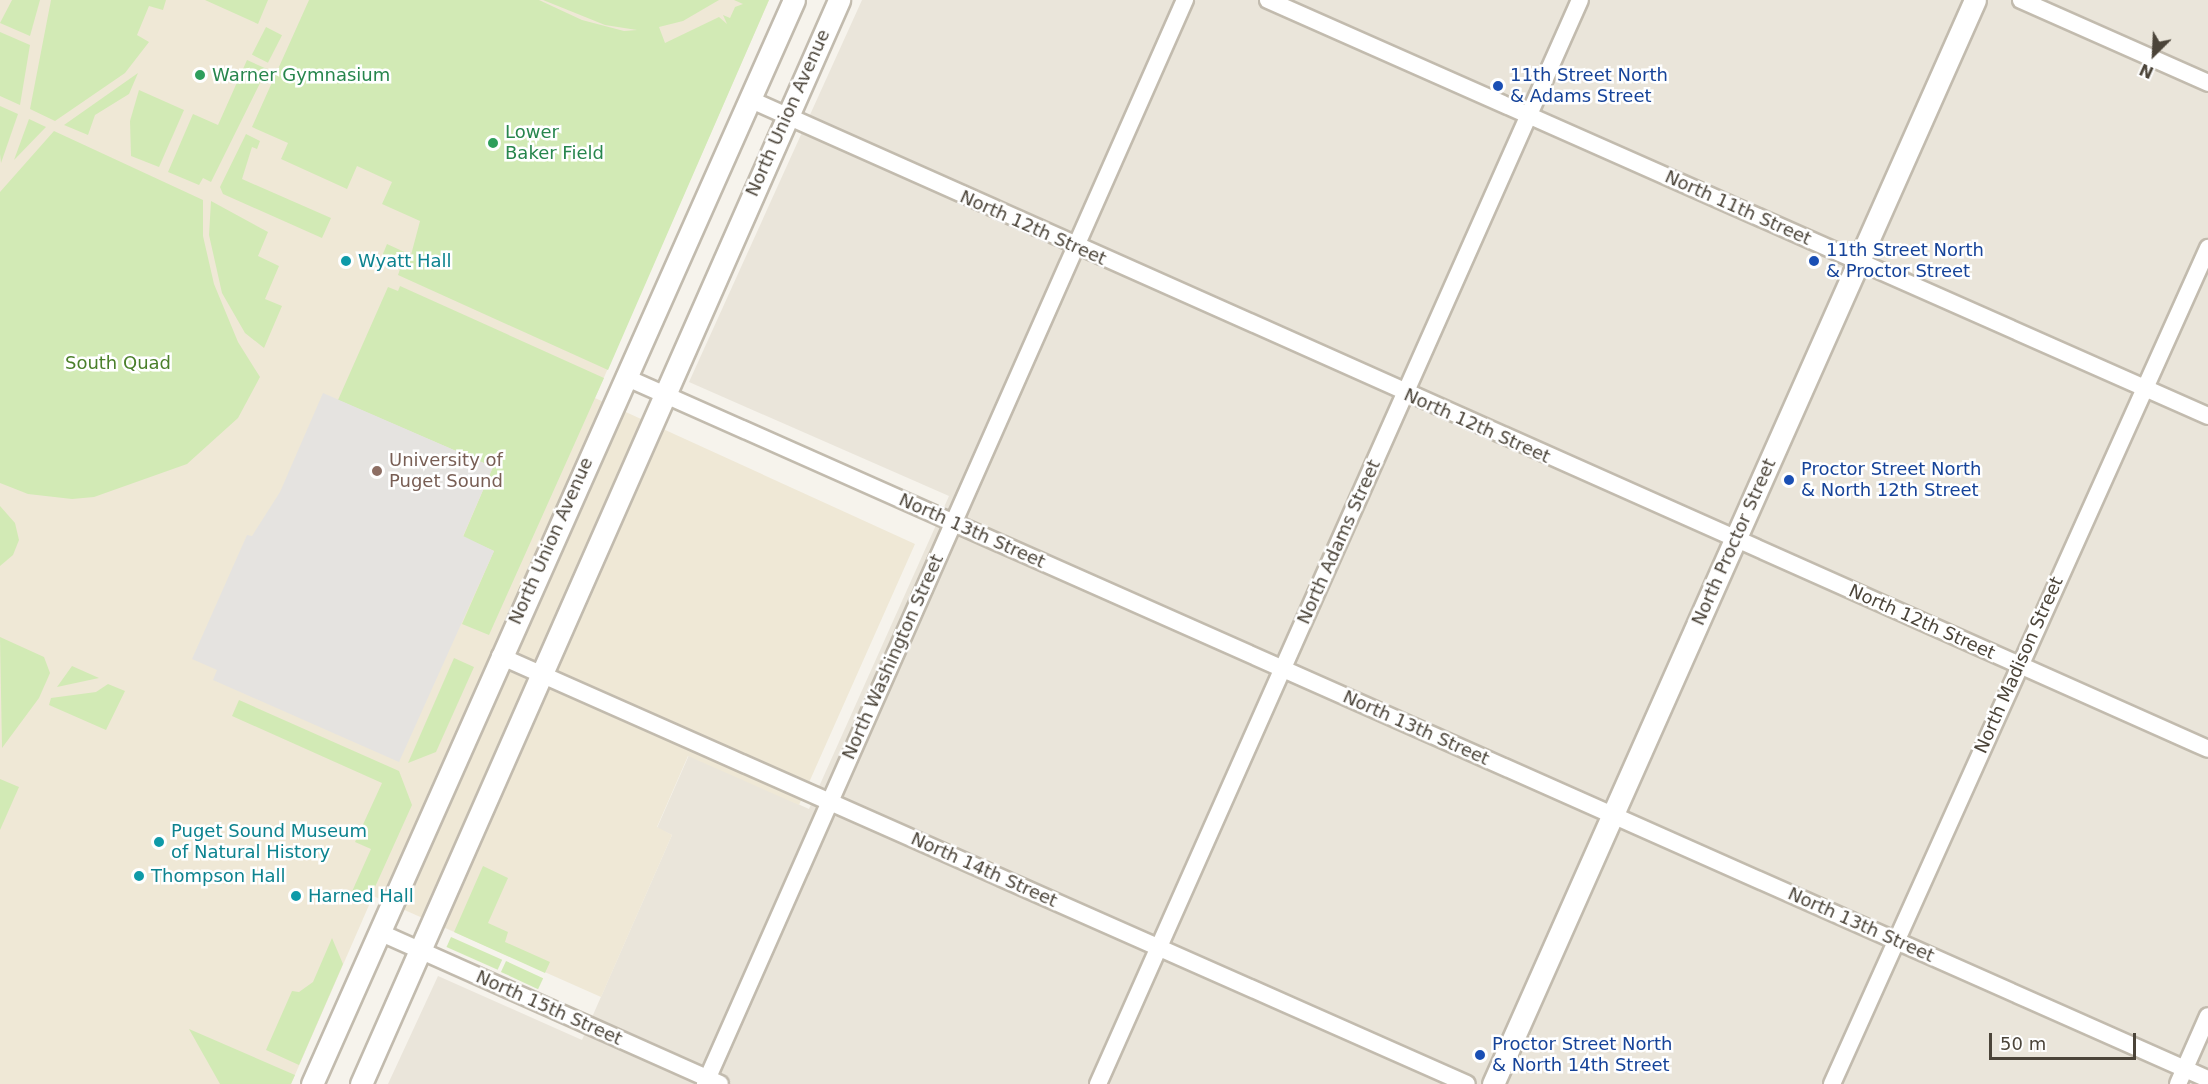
<!DOCTYPE html>
<html>
<head>
<meta charset="utf-8">
<style>
  body { margin:0 }
  #map { position:relative; width:2208px; height:1084px; overflow:hidden; background:#f6f3ec; font-family:"DejaVu Sans",sans-serif }
  div>[style] { position:absolute }
  .residential>* { inset:0; background:#eae5da }
  .education>* { inset:0; background:#efe8d6 }
  .green>* { inset:0; background:#d2eab5; transform-origin:0 0 }
  .parking>* { inset:0; background:#e5e3e0 }
  .roads { filter:drop-shadow(2px 0 #c2bbae) drop-shadow(-2px 0 #c2bbae) drop-shadow(0 2px #c2bbae) drop-shadow(0 -2px #c2bbae) }
  .minor>* { height:16px; margin:-8px; padding:0 8px; transform-origin:8px; border-radius:8px; background:#fff }
  .tertiary>* { height:21px; margin:-10.5px; padding:0 10.5px; transform-origin:10.5px; border-radius:10.5px; background:#fff }
  .dots>* { width:16px; height:16px; translate:-50% -50%; box-sizing:border-box; border:3px solid #fff; border-radius:50% }
  span { translate:-50% -50%; white-space:nowrap; text-align:center; line-height:1.15; -webkit-text-stroke:5px #fff; paint-order:stroke }
  .leisure-label { font-size:18px; color:#27864d }
  .left { translate:0 -50%; text-align:left }
  .transit-label { font-size:18px; color:#164399 }
  .street-label { font-size:18px; color:#4b4439 }
  .culture-label { font-size:18px; color:#0d838f }
  .park-label { font-size:18px; color:#4a7f2a }
  .education-label { font-size:18px; color:#785e54 }
  .north { position:absolute; left:2124px; top:24px; width:60px; height:60px; -webkit-text-stroke:4px #fff; paint-order:stroke; rotate:204deg; font-size:16px; font-weight:700; line-height:24px; text-align:center; color:#4b4439 }
  .north::after { content:''; display:block; margin:auto; width:21px; height:27px; background:#4b4439; clip-path:polygon(50% 0,100% 100%,50% 72%,0 100%) }
  .scale { position:absolute; left:1989px; top:1033px; width:147px; height:27px; box-sizing:border-box; border:3px solid #4b4439; border-top:0; padding-left:8px; font-size:18px; line-height:21px; white-space:nowrap; color:#4b4439; -webkit-text-stroke:4px #fff; paint-order:stroke }
</style>
</head>
<body>
<div id="map">
  <div class="residential">
    <i style="clip-path:polygon(862px 0,2208px 0,2208px 1084px,388px 1084px,438px 976px,582px 1040px,672px 835px,657px 828px,689px 755px,809px 809px,949px 496px,689px 382px)"></i>
  </div>
  <div class="education">
    <i style="clip-path:polygon(0 0,769px 0,595px 398px,915px 544px,799px 805px,688px 756px,657px 827px,672px 835px,601px 997px,373px 896px,291px 1084px,0 1084px)"></i>
  </div>
  <div class="green">
    <i style="clip-path:polygon(12px 0,40px 0,30px 36px,0 23px)"></i>
    <i style="clip-path:polygon(51px 0,166px 0,163px 10px,149px 6px,137px 35px,149px 42px,125px 73px,55px 121px,30px 109px)"></i>
    <i style="clip-path:polygon(205px 0,268px 0,258px 24px)"></i>
    <i style="clip-path:polygon(309px 0,539px 0,582px 20px,624px 31px,637px 30px,605px 25px,543px 0,719px 0,683px 21px,659px 27px,665px 43px,719px 17px,727px 24px,723px 15px,730px 18px,735px 7px,743px 4px,734px 0,769px 0,608px 370px,398px 275px,400px 269px,380px 261px,387px 244px,411px 255px,420px 221px,382px 204px,392px 182px,357px 166px,347px 189px,281px 159px,288px 143px,252px 127px)"></i>
    <i style="left:266px;top:27px;width:18px;height:31px;rotate:27deg"></i>
    <i style="clip-path:polygon(0 32px,30px 45px,20px 105px,0 96px)"></i>
    <i style="clip-path:polygon(247px 60px,267px 69px,211px 182px,203px 178px,199px 185px,168px 172px,193px 114px,218px 125px)"></i>
    <i style="clip-path:polygon(138px 73px,129px 94px,95px 115px,88px 135px,64px 125px)"></i>
    <i style="clip-path:polygon(139px 90px,184px 110px,159px 167px,131px 156px,130px 121px)"></i>
    <i style="clip-path:polygon(0 106px,18px 114px,1px 163px,0 154px)"></i>
    <i style="clip-path:polygon(29px 119px,46px 127px,14px 160px)"></i>
    <i style="clip-path:polygon(54px 131px,203px 200px,203px 236px,214px 284px,238px 342px,260px 377px,238px 418px,187px 464px,94px 497px,72px 499px,28px 494px,0 483px,0 192px)"></i>
    <i style="clip-path:polygon(246px 134px,260px 141px,257px 149px,252px 147px,242px 179px,331px 218px,322px 238px,223px 194px,220px 187px)"></i>
    <i style="clip-path:polygon(211px 201px,268px 232px,258px 256px,279px 266px,265px 299px,282px 306px,264px 348px,245px 333px,222px 293px,209px 235px)"></i>
    <i style="clip-path:polygon(400px 286px,604px 378px,489px 635px,462px 624px,494px 551px,463px 537px,493px 467px,338px 400px,388px 287px,398px 291px)"></i>
    <i style="clip-path:polygon(0 506px,15px 523px,19px 540px,13px 555px,0 566px)"></i>
    <i style="clip-path:polygon(0 637px,44px 657px,50px 673px,39px 698px,2px 748px)"></i>
    <i style="clip-path:polygon(454px 658px,474px 667px,436px 752px,408px 763px)"></i>
    <i style="clip-path:polygon(72px 666px,99px 678px,57px 687px)"></i>
    <i style="clip-path:polygon(108px 684px,125px 691px,106px 730px,49px 705px,51px 698px,96px 692px)"></i>
    <i style="clip-path:polygon(239px 700px,399px 771px,412px 805px,375px 887px,350px 896px,371px 849px,355px 842px,382px 783px,232px 716px)"></i>
    <i style="clip-path:polygon(0 779px,19px 787px,0 830px)"></i>
    <i style="clip-path:polygon(483px 866px,508px 878px,488px 923px,508px 932px,505px 942px,550px 962px,545px 973px,454px 932px)"></i>
    <i style="left:451px;top:937px;width:56px;height:11px;rotate:24deg"></i>
    <i style="clip-path:polygon(332px 938px,343px 964px,299px 1065px,266px 1050px,292px 991px,299px 992px,313px 982px)"></i>
    <i style="left:506px;top:961px;width:41px;height:12px;rotate:25deg"></i>
    <i style="clip-path:polygon(189px 1029px,295px 1075px,291px 1084px,220px 1084px)"></i>
  </div>
  <div class="parking">
    <i style="clip-path:polygon(323px 393px,493px 467px,463px 536px,494px 551px,399px 762px,213px 680px,217px 670px,192px 659px,247px 535px,252px 536px,280px 492px)"></i>
  </div>
  <div class="roads">
    <div class="minor">
      <i style="left:1268px;top:0;width:1028px;rotate:23.87deg"></i>
      <i style="left:2021px;top:0;width:205px;rotate:23.9deg"></i>
      <i style="left:749px;top:99px;width:1597px;rotate:24.01deg"></i>
      <i style="left:625px;top:377px;width:1732px;rotate:23.92deg"></i>
      <i style="left:500px;top:656px;width:1057px;rotate:23.87deg"></i>
      <i style="left:379px;top:932px;width:373px;rotate:24deg"></i>
      <i style="left:705px;top:1084px;width:1186px;rotate:-66.12deg"></i>
      <i style="left:1098px;top:1084px;width:1186px;rotate:-66.03deg"></i>
      <i style="left:1832px;top:1084px;width:917px;rotate:-65.78deg"></i>
      <i style="left:2178px;top:1084px;width:74px;rotate:-66.2deg"></i>
    </div>
    <div class="tertiary">
      <i style="left:312px;top:1084px;width:1186px;rotate:-66.03deg"></i>
      <i style="left:361px;top:1084px;width:1185px;rotate:-66.2deg"></i>
      <i style="left:1493px;top:1084px;width:1186px;rotate:-66.03deg"></i>
    </div>
  </div>
  <div class="dots">
    <i style="left:200px;top:75px;background:#2e9e5b"></i>
    <i style="left:1498px;top:86px;background:#1a4fb4"></i>
    <i style="left:493px;top:143px;background:#2e9e5b"></i>
    <i style="left:346px;top:261px;background:#0f9aa8"></i>
    <i style="left:1814px;top:261px;background:#1a4fb4"></i>
    <i style="left:377px;top:471px;background:#8d6e63"></i>
    <i style="left:1789px;top:480px;background:#1a4fb4"></i>
    <i style="left:159px;top:842px;background:#0f9aa8"></i>
    <i style="left:139px;top:876px;background:#0f9aa8"></i>
    <i style="left:296px;top:896px;background:#0f9aa8"></i>
    <i style="left:1480px;top:1055px;background:#1a4fb4"></i>
  </div>
  <div class="leisure-label">
    <span class="left" style="left:212px;top:75px">Warner Gymnasium</span>
    <span class="left" style="left:505px;top:143px">Lower<br>Baker Field</span>
  </div>
  <div class="transit-label">
    <span class="left" style="left:1510px;top:86px">11th Street North<br>&amp; Adams Street</span>
    <span class="left" style="left:1826px;top:261px">11th Street North<br>&amp; Proctor Street</span>
    <span class="left" style="left:1801px;top:480px">Proctor Street North<br>&amp; North 12th Street</span>
    <span class="left" style="left:1492px;top:1055px">Proctor Street North<br>&amp; North 14th Street</span>
  </div>
  <div class="street-label">
    <span style="left:788px;top:113px;rotate:-66deg">North Union Avenue</span>
    <span style="left:1738px;top:208px;rotate:24deg">North 11th Street</span>
    <span style="left:1033px;top:228px;rotate:24deg">North 12th Street</span>
    <span style="left:1477px;top:426px;rotate:24deg">North 12th Street</span>
    <span style="left:972px;top:531px;rotate:24deg">North 13th Street</span>
    <span style="left:551px;top:541px;rotate:-66deg">North Union Avenue</span>
    <span style="left:1339px;top:542px;rotate:-66deg">North Adams Street</span>
    <span style="left:1734px;top:542px;rotate:-66deg">North Proctor Street</span>
    <span style="left:1922px;top:622px;rotate:24deg">North 12th Street</span>
    <span style="left:893px;top:657px;rotate:-66deg">North Washington Street</span>
    <span style="left:2019px;top:665px;rotate:-66deg">North Madison Street</span>
    <span style="left:1416px;top:728px;rotate:24deg">North 13th Street</span>
    <span style="left:984px;top:870px;rotate:24deg">North 14th Street</span>
    <span style="left:1861px;top:925px;rotate:24deg">North 13th Street</span>
    <span style="left:549px;top:1008px;rotate:24deg">North 15th Street</span>
  </div>
  <div class="culture-label">
    <span class="left" style="left:358px;top:261px">Wyatt Hall</span>
    <span class="left" style="left:171px;top:842px">Puget Sound Museum<br>of Natural History</span>
    <span class="left" style="left:151px;top:876px">Thompson Hall</span>
    <span class="left" style="left:308px;top:896px">Harned Hall</span>
  </div>
  <div class="park-label">
    <span style="left:118px;top:363px">South Quad</span>
  </div>
  <div class="education-label">
    <span class="left" style="left:389px;top:471px">University of<br>Puget Sound</span>
  </div>
  <div class="north">N</div>
  <div class="scale">50 m</div>
</div>
</body>
</html>
